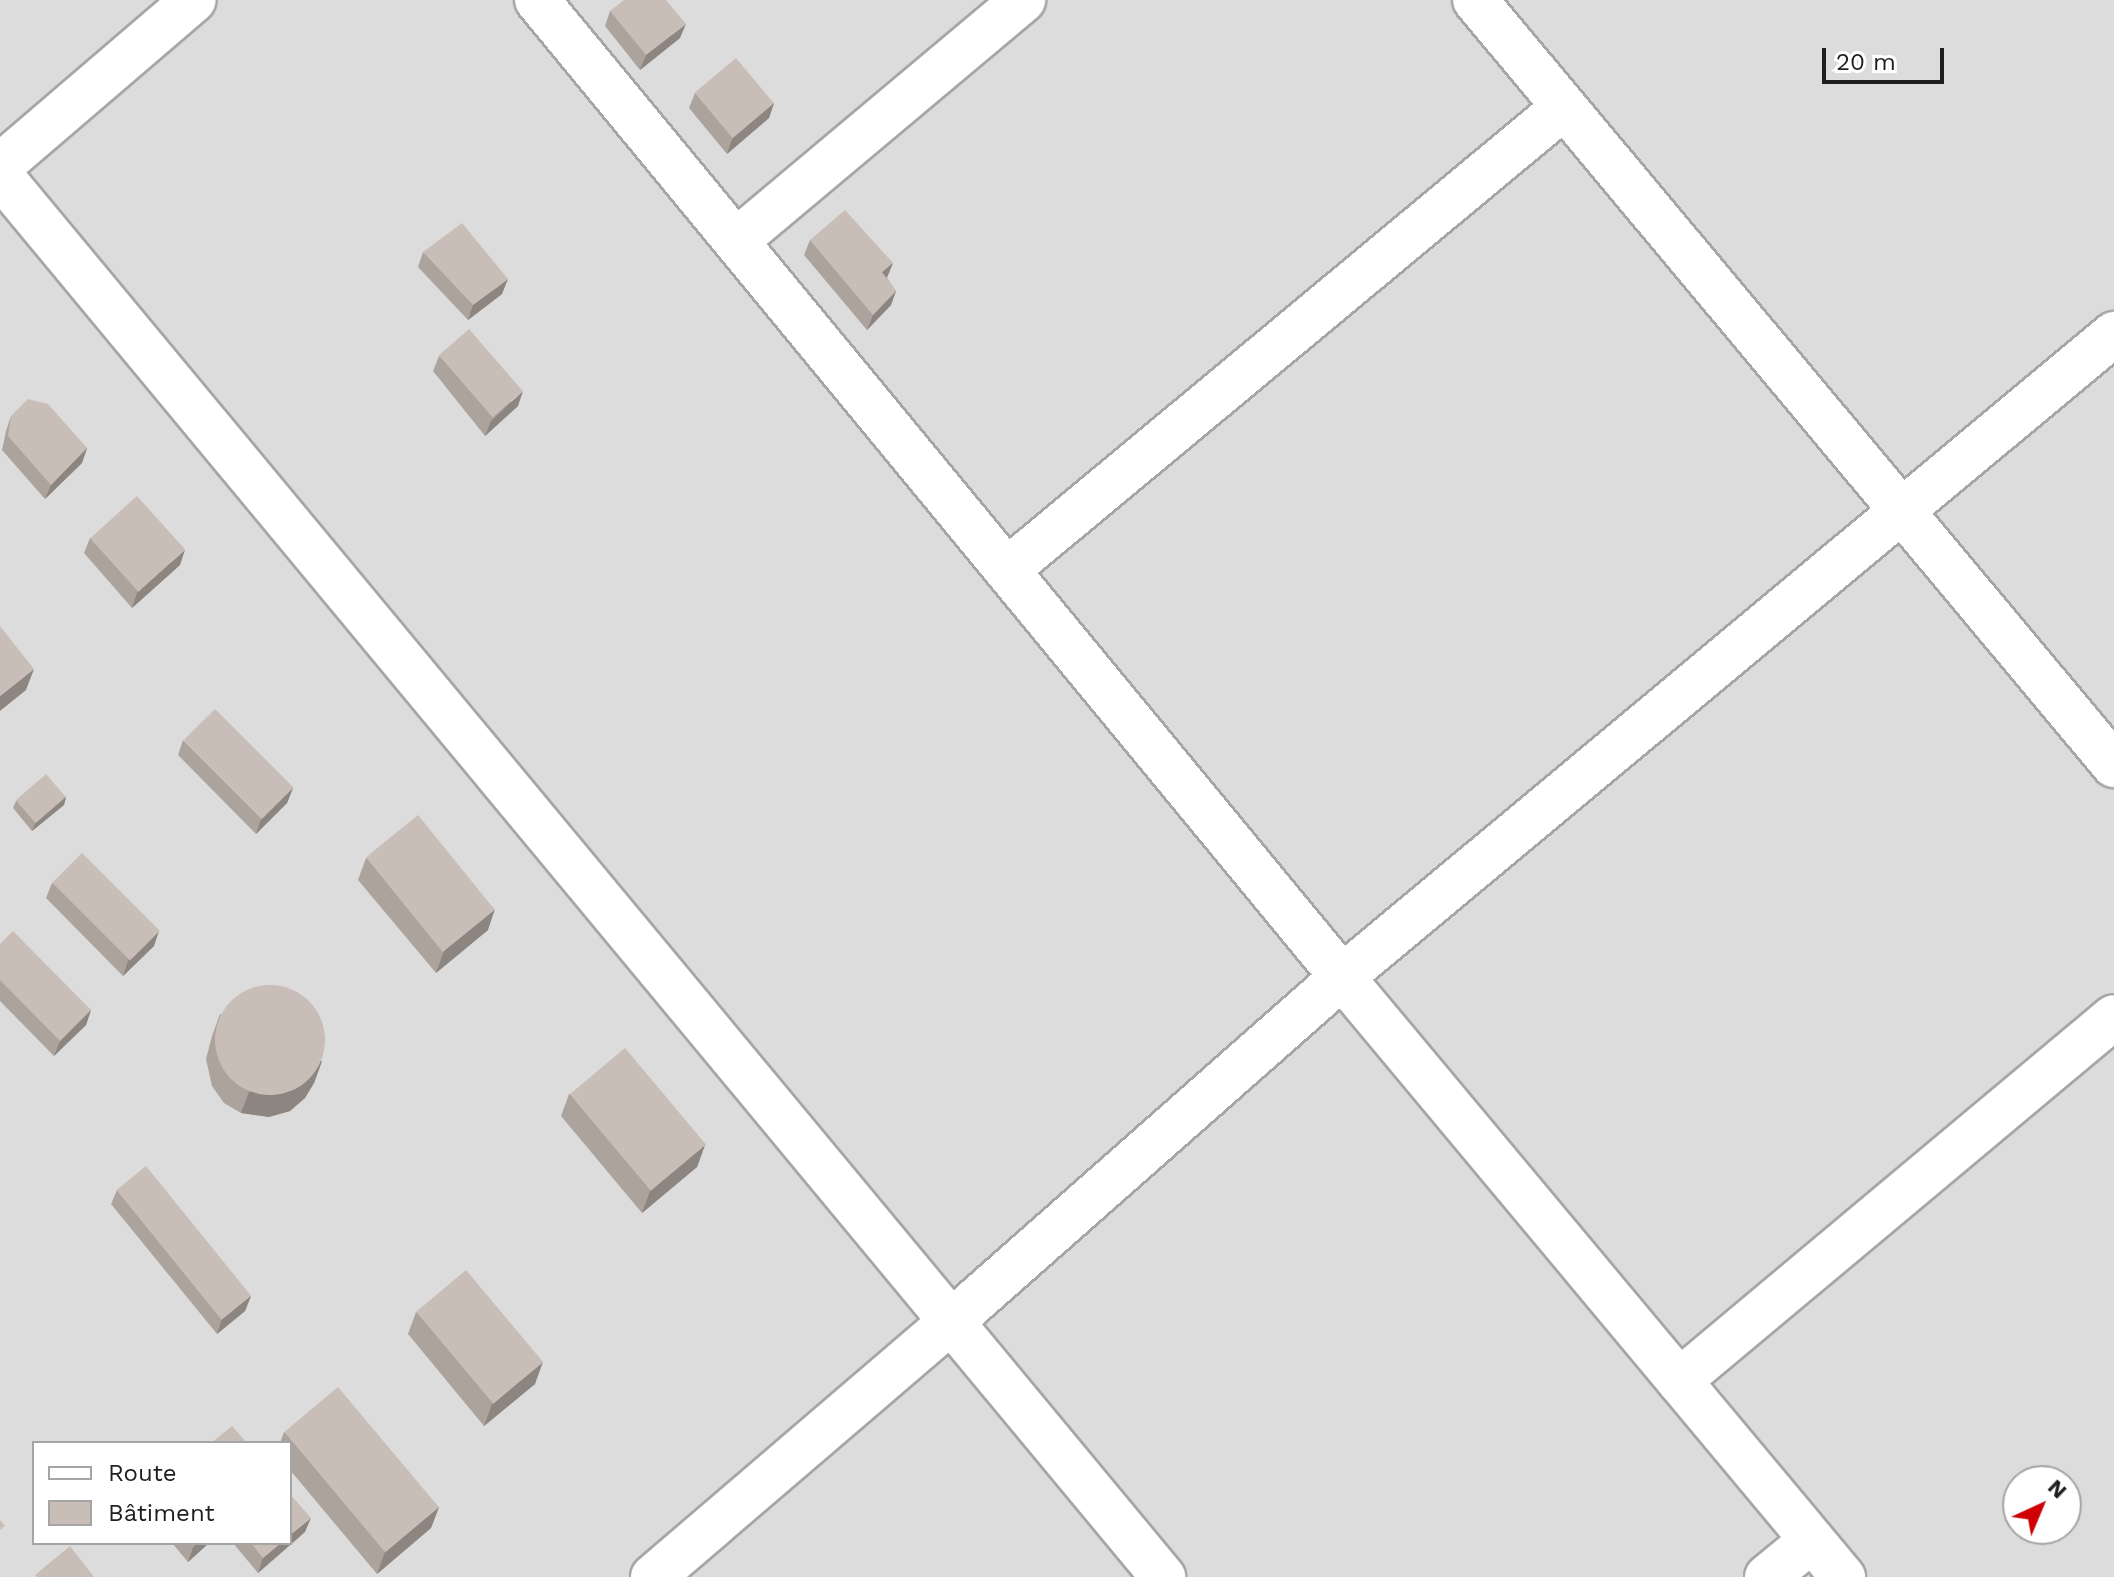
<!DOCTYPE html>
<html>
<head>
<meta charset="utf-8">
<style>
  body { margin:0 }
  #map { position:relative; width:2114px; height:1577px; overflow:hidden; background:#f1ece4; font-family:"Work Sans",sans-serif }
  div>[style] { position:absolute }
  .residential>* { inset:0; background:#dddcdc }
  .roads { filter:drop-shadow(2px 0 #a6a6a6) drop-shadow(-2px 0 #a6a6a6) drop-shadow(0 2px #a6a6a6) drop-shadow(0 -2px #a6a6a6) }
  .minor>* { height:44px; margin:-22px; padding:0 22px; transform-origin:22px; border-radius:22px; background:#fff }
  .tertiary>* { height:44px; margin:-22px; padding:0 22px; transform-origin:22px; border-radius:22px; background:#fff }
  .wall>* { inset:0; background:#ada39d }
  .shaded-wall>* { inset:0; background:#8d8580 }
  .building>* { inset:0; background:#c9beb7; transform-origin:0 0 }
  .round { border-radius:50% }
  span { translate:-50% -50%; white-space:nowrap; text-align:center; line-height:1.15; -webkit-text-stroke:8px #fff; paint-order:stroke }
  .legend { position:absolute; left:32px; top:1441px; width:260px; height:104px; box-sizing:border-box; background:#fff; border:2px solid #a5a5a5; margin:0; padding:10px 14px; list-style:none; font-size:24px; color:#1f1f1f }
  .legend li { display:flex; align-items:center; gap:16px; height:40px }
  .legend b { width:40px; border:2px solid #a5a5a5 }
  .north { position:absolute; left:2002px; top:1465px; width:80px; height:80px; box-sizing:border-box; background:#fff; border:2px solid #a5a5a5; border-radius:50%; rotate:44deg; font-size:22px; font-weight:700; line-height:32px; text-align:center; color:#1f1f1f }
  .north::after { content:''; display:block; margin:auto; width:28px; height:36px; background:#ce0003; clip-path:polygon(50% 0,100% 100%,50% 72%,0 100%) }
  .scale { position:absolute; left:1822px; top:48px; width:122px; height:36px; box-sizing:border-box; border:4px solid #1f1f1f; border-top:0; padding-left:10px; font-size:24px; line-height:28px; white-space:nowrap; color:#1f1f1f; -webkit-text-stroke:6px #fff; paint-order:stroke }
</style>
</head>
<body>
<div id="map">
  <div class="residential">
    <i style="clip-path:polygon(evenodd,0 0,2114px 0,2114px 1577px,0 1577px,0 0,34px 1443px,290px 1443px,290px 1543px,34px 1543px,34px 1443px,0 0,2018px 1481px,2066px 1481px,2066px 1529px,2018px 1529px,2018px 1481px)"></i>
  </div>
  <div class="roads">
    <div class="minor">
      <i style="left:537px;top:0;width:1266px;rotate:50.51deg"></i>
      <i style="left:1342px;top:977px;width:782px;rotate:50.14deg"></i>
      <i style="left:1475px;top:0;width:997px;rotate:50.13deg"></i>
      <i style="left:0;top:166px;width:255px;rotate:-40.6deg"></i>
      <i style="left:0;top:175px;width:1822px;rotate:50.32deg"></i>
      <i style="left:736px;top:241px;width:375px;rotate:-40deg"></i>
      <i style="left:1007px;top:570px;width:724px;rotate:-39.73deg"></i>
      <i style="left:1679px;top:1381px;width:567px;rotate:-39.92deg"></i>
      <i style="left:1767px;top:1577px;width:58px;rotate:-39.4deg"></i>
    </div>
    <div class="tertiary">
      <i style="left:653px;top:1577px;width:392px;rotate:-40.6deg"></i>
      <i style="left:951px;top:1322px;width:521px;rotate:-41.42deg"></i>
      <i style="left:1342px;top:977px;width:1005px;rotate:-39.79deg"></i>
    </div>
  </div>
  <div class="wall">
    <i style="clip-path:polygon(610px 11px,680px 38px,640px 70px,605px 26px)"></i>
    <i style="clip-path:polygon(695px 93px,774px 103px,769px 118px,727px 154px,689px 108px)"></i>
    <i style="clip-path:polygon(810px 240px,893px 263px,887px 278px,896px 291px,891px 305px,867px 330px,804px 255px)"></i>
    <i style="clip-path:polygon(423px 252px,502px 294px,468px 320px,418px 267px)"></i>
    <i style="clip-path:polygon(439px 356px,518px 406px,485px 436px,433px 371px)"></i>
    <i style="clip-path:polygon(11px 416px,87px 448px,82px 463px,45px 499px,2px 450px,6px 431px)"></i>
    <i style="clip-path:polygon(90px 538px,180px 565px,132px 608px,84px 553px)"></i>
    <i style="clip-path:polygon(183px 740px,293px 788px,287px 803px,256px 834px,178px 755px)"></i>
    <i style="clip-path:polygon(66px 797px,64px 805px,32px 831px,13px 808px,16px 801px)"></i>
    <i style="clip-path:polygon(366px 858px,488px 930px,436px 973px,358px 880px)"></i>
    <i style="clip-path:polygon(52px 883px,154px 946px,123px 976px,46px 898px)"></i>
    <i style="clip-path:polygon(0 944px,91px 1010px,86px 1025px,54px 1056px,0 1001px)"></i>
    <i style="clip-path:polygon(220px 1014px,322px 1061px,314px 1083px,305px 1098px,290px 1111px,269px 1117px,241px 1113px,224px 1103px,212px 1086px,206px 1059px,212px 1036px)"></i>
    <i style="clip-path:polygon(569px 1094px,705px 1145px,697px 1167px,642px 1213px,561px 1116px)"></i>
    <i style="clip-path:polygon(117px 1190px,251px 1296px,245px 1311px,217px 1334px,111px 1204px)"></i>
    <i style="clip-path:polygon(416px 1312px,535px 1384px,484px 1426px,408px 1334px)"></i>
    <i style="clip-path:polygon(284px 1432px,439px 1507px,431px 1528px,377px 1574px,290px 1470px,290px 1443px,280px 1443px)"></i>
    <i style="clip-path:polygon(305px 1532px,258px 1573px,233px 1543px,290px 1543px)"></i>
    <i style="clip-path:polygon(172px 1543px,209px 1543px,188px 1562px)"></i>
  </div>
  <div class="shaded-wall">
    <i style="clip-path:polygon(686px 24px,680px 38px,640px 70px,646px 55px)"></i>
    <i style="clip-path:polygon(774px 103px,769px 118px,727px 154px,732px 139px)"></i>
    <i style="clip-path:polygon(893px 263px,887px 277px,877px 287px,882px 272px)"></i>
    <i style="clip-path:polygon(508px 279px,502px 294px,468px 320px,473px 305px)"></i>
    <i style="clip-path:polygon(896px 291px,891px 305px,867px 330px,873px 315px)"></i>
    <i style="clip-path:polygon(523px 391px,518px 406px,485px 436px,491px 421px)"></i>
    <i style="clip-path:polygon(87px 448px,82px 463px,45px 499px,51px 485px)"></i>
    <i style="clip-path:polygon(185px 550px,180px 565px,132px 608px,137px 593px)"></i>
    <i style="clip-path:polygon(34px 669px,26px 690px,0 711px,0 696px)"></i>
    <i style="clip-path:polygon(293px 788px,287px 803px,256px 834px,261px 819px)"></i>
    <i style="clip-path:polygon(66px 797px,64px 805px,32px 831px,35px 824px)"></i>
    <i style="clip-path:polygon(495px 909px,488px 930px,436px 973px,444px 951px)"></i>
    <i style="clip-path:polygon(159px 931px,154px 946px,123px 976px,128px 961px)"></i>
    <i style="clip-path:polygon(91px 1010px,86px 1025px,54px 1056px,60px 1041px)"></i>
    <i style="clip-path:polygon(322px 1061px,314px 1083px,305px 1098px,290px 1111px,269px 1117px,241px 1113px,249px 1092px)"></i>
    <i style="clip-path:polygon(705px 1145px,697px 1167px,642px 1213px,650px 1191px)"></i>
    <i style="clip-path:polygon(251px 1296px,245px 1311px,217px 1334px,222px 1319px)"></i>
    <i style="clip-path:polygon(543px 1362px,535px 1384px,484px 1426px,492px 1404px)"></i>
    <i style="clip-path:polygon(439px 1507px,431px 1528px,377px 1574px,385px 1552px)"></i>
    <i style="clip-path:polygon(311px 1518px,305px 1532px,258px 1573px,263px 1558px,281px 1543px,290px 1543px,290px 1535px)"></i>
    <i style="clip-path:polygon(198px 1543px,209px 1543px,188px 1562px,193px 1547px)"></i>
  </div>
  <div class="building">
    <i style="clip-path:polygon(624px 0,666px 0,686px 24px,646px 55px,610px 11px)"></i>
    <i style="left:736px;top:58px;width:59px;height:54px;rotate:50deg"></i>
    <i style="clip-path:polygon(845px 210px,893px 263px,882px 272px,896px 291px,873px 315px,810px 240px)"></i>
    <i style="clip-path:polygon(462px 223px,508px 279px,473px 305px,423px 252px)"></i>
    <i style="left:469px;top:329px;width:82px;height:40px;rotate:49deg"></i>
    <i style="clip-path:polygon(28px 399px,48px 404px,87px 448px,51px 485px,8px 436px,11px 416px)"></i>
    <i style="left:137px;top:496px;width:72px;height:63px;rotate:48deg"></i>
    <i style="clip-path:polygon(0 626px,34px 669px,0 696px)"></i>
    <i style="left:215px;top:709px;width:111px;height:45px;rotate:45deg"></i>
    <i style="left:46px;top:774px;width:30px;height:40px;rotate:49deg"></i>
    <i style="left:418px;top:815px;width:122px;height:67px;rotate:51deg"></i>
    <i style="left:82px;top:853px;width:110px;height:42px;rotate:45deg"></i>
    <i style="clip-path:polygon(13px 931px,91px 1010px,60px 1041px,0 980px,0 944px)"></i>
    <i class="round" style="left:215px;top:985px;width:110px;height:110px"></i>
    <i style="left:625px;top:1048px;width:126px;height:72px;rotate:50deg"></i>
    <i style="left:146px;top:1166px;width:167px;height:38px;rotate:51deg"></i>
    <i style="left:466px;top:1270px;width:120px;height:65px;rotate:50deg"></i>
    <i style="left:338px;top:1387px;width:157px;height:70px;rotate:50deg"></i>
    <i style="clip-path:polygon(232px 1426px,247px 1443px,211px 1443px)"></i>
    <i style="clip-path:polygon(290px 1494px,311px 1518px,290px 1535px)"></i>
    <i style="clip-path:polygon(0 1520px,5px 1526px,0 1530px)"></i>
    <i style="clip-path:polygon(251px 1543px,281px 1543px,263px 1558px)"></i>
    <i style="clip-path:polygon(70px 1546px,94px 1577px,37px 1577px,35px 1575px)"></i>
  </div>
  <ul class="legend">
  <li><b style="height:10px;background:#fff"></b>Route</li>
  <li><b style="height:22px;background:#c9beb7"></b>Bâtiment</li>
  </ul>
  <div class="north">N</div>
  <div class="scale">20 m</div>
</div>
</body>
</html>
